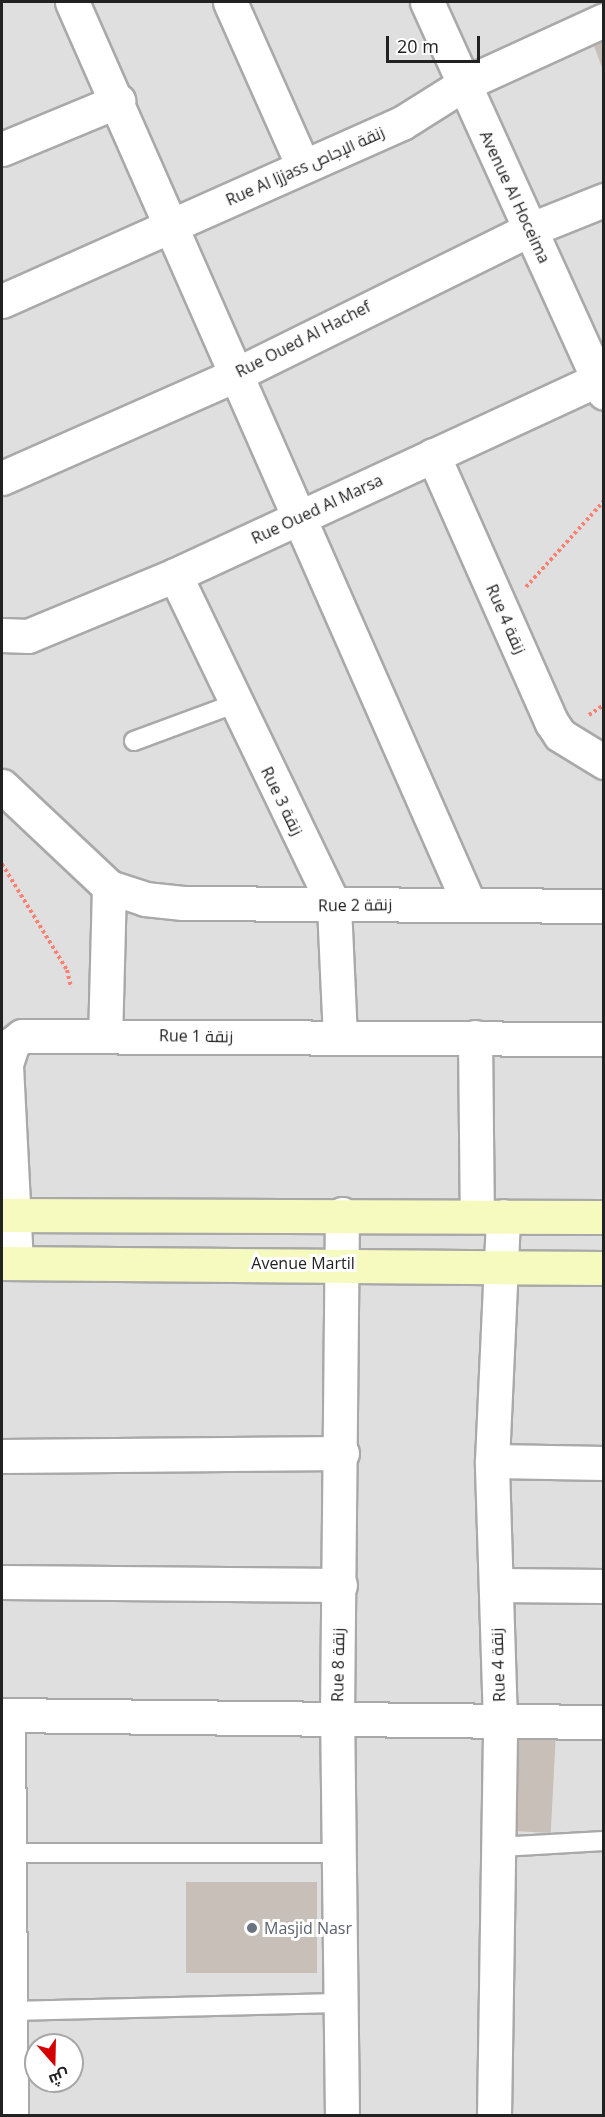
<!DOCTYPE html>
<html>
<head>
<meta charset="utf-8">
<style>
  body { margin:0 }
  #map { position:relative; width:605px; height:2117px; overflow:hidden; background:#f2efe9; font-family:"Open Sans",Cairo,sans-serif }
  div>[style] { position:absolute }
  .residential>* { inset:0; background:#e0dfdf }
  .building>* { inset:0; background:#c7bfb8; transform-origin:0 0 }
  .path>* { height:4px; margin-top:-2px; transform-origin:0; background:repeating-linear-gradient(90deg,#fa8072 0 3px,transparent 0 6px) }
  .roads { filter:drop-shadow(2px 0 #a9a9a9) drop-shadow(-2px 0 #a9a9a9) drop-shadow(0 2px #a9a9a9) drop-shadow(0 -2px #a9a9a9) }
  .lane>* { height:18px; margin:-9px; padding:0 9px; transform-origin:9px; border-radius:9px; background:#fff }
  .street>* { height:33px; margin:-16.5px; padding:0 16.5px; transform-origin:16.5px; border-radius:16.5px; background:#fff }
  .secondary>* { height:33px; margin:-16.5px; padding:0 16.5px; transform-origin:16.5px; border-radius:16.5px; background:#f7fabf }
  .dots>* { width:16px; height:16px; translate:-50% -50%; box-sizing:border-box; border:3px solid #fff; border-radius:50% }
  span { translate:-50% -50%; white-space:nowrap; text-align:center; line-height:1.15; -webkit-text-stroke:6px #fff; paint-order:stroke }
  .street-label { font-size:16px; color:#222 }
  .worship-label { font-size:16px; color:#5b616d }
  .left { translate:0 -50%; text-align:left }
  .frame { position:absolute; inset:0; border:3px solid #222; pointer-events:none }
  .north { position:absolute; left:24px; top:2033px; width:60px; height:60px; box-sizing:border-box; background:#fff; border:2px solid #a7a7a7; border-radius:50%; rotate:160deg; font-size:16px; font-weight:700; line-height:24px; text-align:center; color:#222 }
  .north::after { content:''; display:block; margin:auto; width:21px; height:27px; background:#d40000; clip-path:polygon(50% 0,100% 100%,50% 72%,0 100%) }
  .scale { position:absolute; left:386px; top:36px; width:94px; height:27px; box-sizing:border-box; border:3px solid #222; border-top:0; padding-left:8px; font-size:18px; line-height:21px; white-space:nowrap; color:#222; -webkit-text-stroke:4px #fff; paint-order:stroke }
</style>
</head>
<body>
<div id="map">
  <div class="residential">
    <i style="clip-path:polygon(evenodd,2px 2px,603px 2px,603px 2115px,2px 2116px,2px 2px,36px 2045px,72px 2045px,72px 2081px,36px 2081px,36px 2045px)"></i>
  </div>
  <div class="building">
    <i style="clip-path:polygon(604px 42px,604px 70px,603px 70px,594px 46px)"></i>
    <i style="left:514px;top:1731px;width:42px;height:100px;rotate:3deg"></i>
    <i style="left:317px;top:1882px;width:91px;height:131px;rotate:90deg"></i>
  </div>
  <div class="path">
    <i style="left:526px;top:587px;width:116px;rotate:-47.8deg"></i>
    <i style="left:589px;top:715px;width:18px;rotate:-34deg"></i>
    <i style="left:2px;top:864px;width:124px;rotate:58.5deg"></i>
    <i style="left:67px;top:970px;width:18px;rotate:77deg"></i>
  </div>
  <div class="roads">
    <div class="lane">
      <i style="left:134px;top:741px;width:107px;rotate:-20.3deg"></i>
      <i style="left:499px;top:1847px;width:105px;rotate:-3.3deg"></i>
      <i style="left:9px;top:1853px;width:328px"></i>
      <i style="left:10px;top:2011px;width:329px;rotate:-1.4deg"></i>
    </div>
    <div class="street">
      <i style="left:72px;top:2px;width:986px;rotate:66.24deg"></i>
      <i style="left:230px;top:2px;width:177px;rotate:66deg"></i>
      <i style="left:427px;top:2px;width:429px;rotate:65.6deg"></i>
      <i style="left:2px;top:149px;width:126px;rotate:-22.5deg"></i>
      <i style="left:2px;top:301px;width:438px;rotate:-24deg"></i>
      <i style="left:402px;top:123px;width:73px;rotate:-32.2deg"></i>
      <i style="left:464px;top:84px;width:154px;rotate:-24.6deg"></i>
      <i style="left:433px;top:455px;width:293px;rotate:66.1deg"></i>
      <i style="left:552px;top:723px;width:14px;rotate:56deg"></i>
      <i style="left:560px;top:735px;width:52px;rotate:31.5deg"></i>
      <i style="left:2px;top:478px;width:255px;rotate:-23.8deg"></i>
      <i style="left:235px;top:375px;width:328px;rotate:-26.3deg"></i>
      <i style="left:529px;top:230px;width:81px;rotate:-21.8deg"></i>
      <i style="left:175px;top:575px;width:367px;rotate:64.3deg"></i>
      <i style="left:334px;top:906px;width:132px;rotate:87.4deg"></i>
      <i style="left:2px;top:635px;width:26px;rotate:2deg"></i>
      <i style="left:28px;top:636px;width:159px;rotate:-22.5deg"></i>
      <i style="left:175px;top:575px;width:472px;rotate:-24.8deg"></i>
      <i style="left:2px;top:786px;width:147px;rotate:43.3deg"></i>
      <i style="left:109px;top:887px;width:148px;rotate:91.5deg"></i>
      <i style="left:109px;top:887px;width:38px;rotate:18deg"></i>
      <i style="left:145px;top:899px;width:38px;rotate:6deg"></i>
      <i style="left:183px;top:903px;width:421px;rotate:0.4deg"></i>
      <i style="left:475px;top:1037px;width:178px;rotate:89.4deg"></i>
      <i style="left:16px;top:1263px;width:199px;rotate:-92.9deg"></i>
      <i style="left:6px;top:1064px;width:22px;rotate:-72deg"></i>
      <i style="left:13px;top:1043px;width:11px;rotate:-38deg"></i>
      <i style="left:22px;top:1036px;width:582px;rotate:0.3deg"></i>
      <i style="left:2px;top:1456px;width:340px;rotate:-0.5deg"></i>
      <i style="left:492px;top:1461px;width:112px;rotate:1deg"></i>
      <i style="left:2px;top:1582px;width:338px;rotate:0.5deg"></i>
      <i style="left:497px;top:1585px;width:107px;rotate:0.5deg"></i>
      <i style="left:2px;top:1715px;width:602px;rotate:0.67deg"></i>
      <i style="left:8px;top:1715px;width:401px;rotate:89.6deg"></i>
      <i style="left:342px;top:2116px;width:401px;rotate:-90.7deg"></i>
      <i style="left:337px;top:1715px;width:501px;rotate:-89.43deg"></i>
      <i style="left:494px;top:2116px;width:394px;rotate:-89.1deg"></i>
      <i style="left:500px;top:1722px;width:261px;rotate:-91.8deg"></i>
      <i style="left:492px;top:1461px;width:245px;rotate:-87.4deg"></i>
    </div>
    <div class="secondary">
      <i style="left:2px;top:1215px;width:602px;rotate:0.19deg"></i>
      <i style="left:2px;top:1263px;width:602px;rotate:0.48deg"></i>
    </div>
  </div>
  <div class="dots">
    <i style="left:252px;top:1928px;background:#6b7280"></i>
  </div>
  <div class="street-label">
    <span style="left:305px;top:166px;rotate:-24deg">Rue Al Ijjass زنقة الإجاص</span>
    <span style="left:515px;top:197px;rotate:65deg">Avenue Al Hoceima</span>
    <span style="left:303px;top:339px;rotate:-27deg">Rue Oued Al Hachef</span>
    <span style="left:317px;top:509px;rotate:-25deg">Rue Oued Al Marsa</span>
    <span style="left:506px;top:619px;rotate:66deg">Rue 4 زنقة</span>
    <span style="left:282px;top:801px;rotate:64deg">Rue 3 زنقة</span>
    <span style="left:355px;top:905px;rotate:-1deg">Rue 2 زنقة</span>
    <span style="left:196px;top:1036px;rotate:1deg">Rue 1 زنقة</span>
    <span style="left:303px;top:1263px">Avenue Martil</span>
    <span style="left:338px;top:1665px;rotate:-89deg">Rue 8 زنقة</span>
    <span style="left:498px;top:1665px;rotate:-92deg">Rue 4 زنقة</span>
  </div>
  <div class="worship-label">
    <span class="left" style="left:264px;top:1928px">Masjid Nasr</span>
  </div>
  <div class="frame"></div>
  <div class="north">ش</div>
  <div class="scale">20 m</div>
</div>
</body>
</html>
